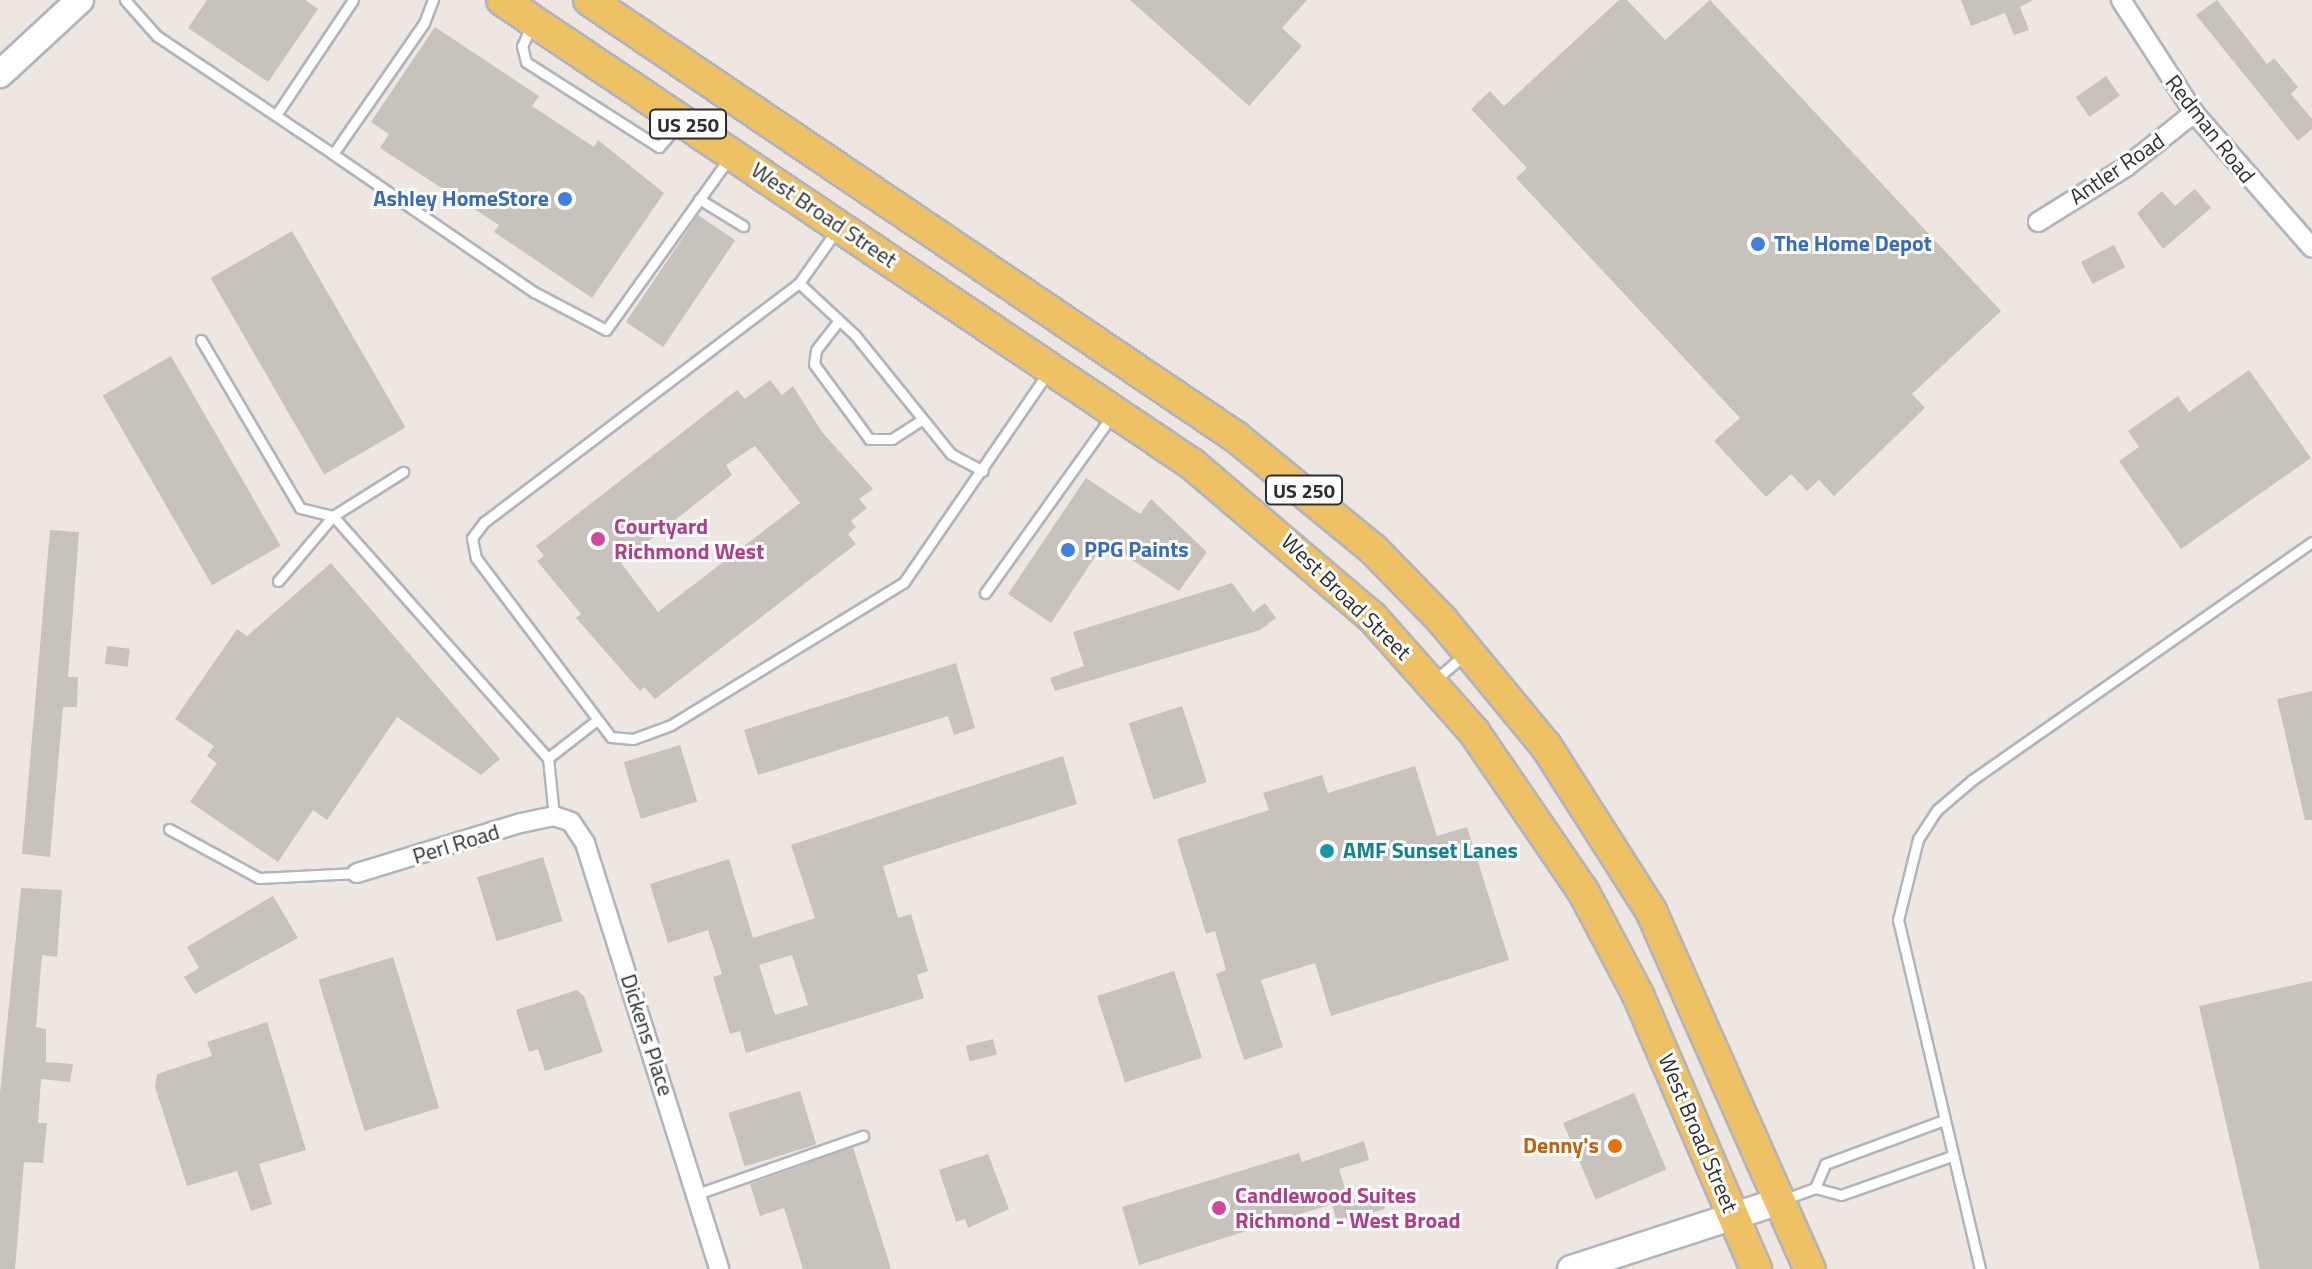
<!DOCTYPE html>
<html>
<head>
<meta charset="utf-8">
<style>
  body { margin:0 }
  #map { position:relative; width:2312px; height:1269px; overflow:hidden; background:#eee7e1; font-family:"Titillium Web",sans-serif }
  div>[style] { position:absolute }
  .building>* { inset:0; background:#c7c2bc; transform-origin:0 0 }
  .roads { filter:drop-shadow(2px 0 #b1b4bd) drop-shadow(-2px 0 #b1b4bd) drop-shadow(0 2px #b1b4bd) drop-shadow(0 -2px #b1b4bd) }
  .lane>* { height:9px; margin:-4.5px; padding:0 4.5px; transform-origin:4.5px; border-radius:4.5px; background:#fff }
  .street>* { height:18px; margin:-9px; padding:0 9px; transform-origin:9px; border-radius:9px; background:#fff }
  .secondary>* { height:26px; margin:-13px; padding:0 13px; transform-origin:13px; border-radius:13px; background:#fff }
  .primary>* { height:30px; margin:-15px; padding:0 15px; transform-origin:15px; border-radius:15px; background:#efc165 }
  .dots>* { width:22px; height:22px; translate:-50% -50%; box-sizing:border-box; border:4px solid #fff; border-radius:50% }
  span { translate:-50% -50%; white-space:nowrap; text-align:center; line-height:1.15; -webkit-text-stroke:6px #fff; paint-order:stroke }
  .shield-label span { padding:2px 6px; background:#fff; border:2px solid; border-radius:6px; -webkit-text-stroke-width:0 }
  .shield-label { font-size:20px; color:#2d2d2d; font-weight:700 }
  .street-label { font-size:22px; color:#2d2d2d }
  .shop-label { font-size:22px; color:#366cbe; font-weight:700 }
  .right { translate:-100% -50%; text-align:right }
  .left { translate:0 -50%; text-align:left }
  .hotel-label { font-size:22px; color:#b23c85; font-weight:700 }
  .culture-label { font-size:22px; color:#0d838f; font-weight:700 }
  .food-label { font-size:22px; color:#c56008; font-weight:700 }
</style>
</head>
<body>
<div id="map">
  <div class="building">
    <i style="clip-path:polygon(207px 0,305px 0,318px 9px,268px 82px,188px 28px)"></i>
    <i style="clip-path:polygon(1130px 0,1307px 0,1282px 28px,1302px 46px,1249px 106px)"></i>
    <i style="clip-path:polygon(1619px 0,1627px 0,1665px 40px,1710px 0,2001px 311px,1912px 394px,1925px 408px,1834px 496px,1819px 480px,1807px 491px,1791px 474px,1766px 497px,1714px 441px,1740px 418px,1516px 178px,1527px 168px,1471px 109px,1490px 91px,1504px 106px)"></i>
    <i style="clip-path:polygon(1961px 0,2033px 0,2020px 7px,2029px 30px,2014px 35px,2005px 13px,1971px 26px)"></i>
    <i style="clip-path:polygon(2217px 0,2267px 64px,2274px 58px,2298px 87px,2291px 94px,2312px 119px,2312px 129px,2298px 141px,2196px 15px)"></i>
    <i style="clip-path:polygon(435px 27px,539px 96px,532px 106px,594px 147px,598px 140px,664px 193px,592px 298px,494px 232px,499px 225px,380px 148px,389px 134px,371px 122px)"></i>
    <i style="left:2106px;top:76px;width:24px;height:37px;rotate:55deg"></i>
    <i style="clip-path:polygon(2195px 189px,2211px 208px,2163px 249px,2137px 213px,2162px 191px,2175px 206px)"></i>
    <i style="left:698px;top:215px;width:45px;height:129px;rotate:34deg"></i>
    <i style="left:292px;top:231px;width:227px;height:94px;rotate:60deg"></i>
    <i style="left:2114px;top:245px;width:25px;height:37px;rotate:63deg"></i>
    <i style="left:171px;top:356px;width:219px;height:79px;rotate:60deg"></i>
    <i style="clip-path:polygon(2249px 370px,2311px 458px,2181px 549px,2119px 461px,2139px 447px,2128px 431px,2178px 396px,2189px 412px)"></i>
    <i style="clip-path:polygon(evenodd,770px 380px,782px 395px,793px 386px,822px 432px,873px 489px,859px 499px,867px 508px,851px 521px,856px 527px,848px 534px,856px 544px,655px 699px,644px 687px,640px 691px,576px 618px,581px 614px,537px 561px,544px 556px,536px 546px,737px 390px,745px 399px,770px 380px,755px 446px,800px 503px,658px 612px,621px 563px,732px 475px,726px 465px,755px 446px)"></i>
    <i style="clip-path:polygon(1086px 478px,1140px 514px,1151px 499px,1207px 552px,1179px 591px,1105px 542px,1051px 623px,1008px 594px)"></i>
    <i style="clip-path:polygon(50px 530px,79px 532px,68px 677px,78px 677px,77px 707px,63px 707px,50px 857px,22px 854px)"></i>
    <i style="clip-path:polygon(331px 563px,500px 759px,481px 775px,397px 717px,327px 820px,313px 810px,278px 862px,190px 802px,217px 763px,207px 756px,214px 746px,175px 719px,237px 629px,247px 636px)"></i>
    <i style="clip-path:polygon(1232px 583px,1253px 612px,1265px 603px,1276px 618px,1260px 630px,1055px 691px,1050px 678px,1084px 666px,1073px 632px)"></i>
    <i style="left:107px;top:646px;width:23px;height:18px;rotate:7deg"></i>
    <i style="clip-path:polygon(956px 663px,975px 728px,954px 735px,948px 716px,758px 775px,744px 730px)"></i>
    <i style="clip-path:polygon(2312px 691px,2312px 820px,2305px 820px,2277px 699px)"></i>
    <i style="left:1182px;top:706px;width:80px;height:56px;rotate:72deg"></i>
    <i style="left:680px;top:745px;width:59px;height:59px;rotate:73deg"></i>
    <i style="clip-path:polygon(evenodd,1063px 756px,1077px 804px,883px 866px,898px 918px,911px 914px,928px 971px,917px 975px,924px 998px,746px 1053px,740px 1031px,730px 1034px,713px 977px,722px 974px,708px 930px,668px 943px,650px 884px,729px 859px,753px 938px,815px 918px,791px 845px,1063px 756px,792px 955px,808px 1005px,775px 1015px,759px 965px,792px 955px)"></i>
    <i style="clip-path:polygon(1415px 766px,1437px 836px,1467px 827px,1509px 960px,1331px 1016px,1315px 963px,1261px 980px,1283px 1047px,1244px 1060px,1216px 974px,1226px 970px,1215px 931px,1206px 934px,1177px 839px,1269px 810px,1263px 793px,1322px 775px,1328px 793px)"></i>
    <i style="left:543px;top:857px;width:67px;height:69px;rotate:73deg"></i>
    <i style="clip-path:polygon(21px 888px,62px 890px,57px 957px,42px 955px,36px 1027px,46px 1029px,46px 1062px,73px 1064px,70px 1082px,41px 1079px,38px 1123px,47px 1123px,43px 1163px,24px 1162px,15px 1269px,0 1269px,0 1093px)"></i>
    <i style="clip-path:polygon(273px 896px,298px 938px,195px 994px,184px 977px,199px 968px,187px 947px)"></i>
    <i style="left:393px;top:957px;width:158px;height:78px;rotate:73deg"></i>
    <i style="left:1174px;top:971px;width:91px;height:81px;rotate:72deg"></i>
    <i style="clip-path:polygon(2312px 981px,2312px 1269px,2260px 1269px,2199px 1006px)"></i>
    <i style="clip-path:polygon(577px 990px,584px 996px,603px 1052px,545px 1071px,538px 1049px,529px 1052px,516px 1010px)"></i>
    <i style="clip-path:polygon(267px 1022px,306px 1150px,259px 1164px,272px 1204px,251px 1211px,237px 1171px,187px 1186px,155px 1087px,157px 1074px,212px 1056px,207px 1042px)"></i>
    <i style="left:993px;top:1039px;width:16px;height:28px;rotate:76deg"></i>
    <i style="left:800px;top:1091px;width:56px;height:75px;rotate:73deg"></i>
    <i style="left:1634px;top:1093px;width:83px;height:77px;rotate:67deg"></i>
    <i style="clip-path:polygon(1364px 1141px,1369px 1160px,1339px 1169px,1349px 1201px,1379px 1191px,1385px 1209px,1337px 1223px,1332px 1204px,1139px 1265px,1122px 1207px,1299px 1153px,1302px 1162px)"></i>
    <i style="clip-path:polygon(853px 1147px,891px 1269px,803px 1269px,784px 1208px,760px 1216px,750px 1184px)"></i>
    <i style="clip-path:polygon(988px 1154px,1009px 1209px,968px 1228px,965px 1219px,956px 1222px,939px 1170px)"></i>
  </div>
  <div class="roads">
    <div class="lane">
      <i style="left:125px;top:0;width:48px;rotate:48.4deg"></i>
      <i style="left:157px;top:36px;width:212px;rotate:33.8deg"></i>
      <i style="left:333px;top:154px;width:160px;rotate:-55.2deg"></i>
      <i style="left:424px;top:23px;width:25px;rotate:-69deg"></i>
      <i style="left:532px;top:24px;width:24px;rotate:114deg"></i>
      <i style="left:522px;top:46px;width:16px;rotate:76deg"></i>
      <i style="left:526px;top:62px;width:158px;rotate:32.6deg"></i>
      <i style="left:659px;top:147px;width:30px;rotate:-49deg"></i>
      <i style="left:276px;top:115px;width:138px;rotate:-56.2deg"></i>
      <i style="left:333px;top:154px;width:244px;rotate:34.5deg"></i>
      <i style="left:534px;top:292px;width:81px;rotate:27.8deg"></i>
      <i style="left:606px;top:330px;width:213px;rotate:-54.4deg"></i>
      <i style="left:699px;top:199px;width:52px;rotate:31.5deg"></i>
      <i style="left:836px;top:231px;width:64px;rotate:125.4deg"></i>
      <i style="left:799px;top:283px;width:395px;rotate:142.8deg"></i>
      <i style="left:484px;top:522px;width:20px;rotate:127deg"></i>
      <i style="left:472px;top:538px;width:20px;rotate:79deg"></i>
      <i style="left:476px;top:558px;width:224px;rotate:53deg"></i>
      <i style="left:611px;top:737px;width:22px;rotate:5deg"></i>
      <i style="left:633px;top:739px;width:40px;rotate:-20.2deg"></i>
      <i style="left:671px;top:725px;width:273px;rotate:-31.5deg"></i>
      <i style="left:904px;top:582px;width:256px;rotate:-55.5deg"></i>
      <i style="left:799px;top:283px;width:76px;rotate:42.9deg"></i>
      <i style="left:855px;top:335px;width:153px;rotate:51.1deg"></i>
      <i style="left:951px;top:454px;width:36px;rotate:28deg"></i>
      <i style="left:837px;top:323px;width:34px;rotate:128deg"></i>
      <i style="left:816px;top:350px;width:14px;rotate:98deg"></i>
      <i style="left:814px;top:364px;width:93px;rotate:53.7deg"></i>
      <i style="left:869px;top:439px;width:23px"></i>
      <i style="left:892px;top:439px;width:35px;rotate:-33deg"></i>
      <i style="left:201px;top:340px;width:195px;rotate:59.5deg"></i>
      <i style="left:300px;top:508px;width:34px;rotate:14deg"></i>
      <i style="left:333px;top:516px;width:83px;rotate:-32.2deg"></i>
      <i style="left:278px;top:581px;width:85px;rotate:-49.8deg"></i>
      <i style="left:333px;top:516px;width:324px;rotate:48.4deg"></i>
      <i style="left:548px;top:758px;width:58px;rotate:84.1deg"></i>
      <i style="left:985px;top:593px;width:220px;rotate:-54.4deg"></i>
      <i style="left:1433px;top:682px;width:41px;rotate:-41.1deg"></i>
      <i style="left:548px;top:758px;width:62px;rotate:-37.8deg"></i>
      <i style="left:169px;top:829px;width:102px;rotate:28.6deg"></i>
      <i style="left:259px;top:878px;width:98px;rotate:-2.9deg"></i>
      <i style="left:1815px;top:1188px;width:26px;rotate:-67deg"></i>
      <i style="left:1825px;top:1164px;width:127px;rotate:-20.3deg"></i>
      <i style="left:697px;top:1194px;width:176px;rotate:-19.3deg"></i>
      <i style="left:1785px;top:1199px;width:32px;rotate:-20deg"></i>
      <i style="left:1815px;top:1188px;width:27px;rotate:15deg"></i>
      <i style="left:1841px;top:1195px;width:118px;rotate:-19.4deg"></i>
      <i style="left:1980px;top:1269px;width:359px;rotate:-103.2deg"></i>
      <i style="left:1898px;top:920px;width:83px;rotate:-76.1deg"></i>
      <i style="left:1918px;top:839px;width:35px;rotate:-57deg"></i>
      <i style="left:1937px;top:810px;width:46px;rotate:-40.6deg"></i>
      <i style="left:1972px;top:780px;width:415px;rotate:-35deg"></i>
    </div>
    <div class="street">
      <i style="left:2121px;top:0;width:135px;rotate:57.1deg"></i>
      <i style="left:2194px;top:113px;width:179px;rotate:48.8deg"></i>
      <i style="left:2038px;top:222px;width:104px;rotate:-32deg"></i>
      <i style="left:2126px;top:167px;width:87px;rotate:-38.5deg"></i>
      <i style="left:357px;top:873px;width:171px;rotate:-17deg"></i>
      <i style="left:521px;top:823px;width:34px;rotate:-12deg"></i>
      <i style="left:554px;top:816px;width:18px;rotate:19deg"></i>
      <i style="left:571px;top:822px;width:25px;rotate:56deg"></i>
      <i style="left:585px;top:843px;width:447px;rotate:72.5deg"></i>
    </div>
    <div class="secondary">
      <i style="left:0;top:74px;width:109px;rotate:-42.8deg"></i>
      <i style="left:1571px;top:1269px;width:220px;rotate:-18deg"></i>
    </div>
    <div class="primary">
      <i style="left:502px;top:0;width:832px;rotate:33.92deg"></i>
      <i style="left:1192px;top:464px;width:236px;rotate:40.4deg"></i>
      <i style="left:1372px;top:617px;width:154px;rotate:48.4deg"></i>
      <i style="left:1474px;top:732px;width:193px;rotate:55.6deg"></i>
      <i style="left:1583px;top:891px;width:118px;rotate:62.1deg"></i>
      <i style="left:1638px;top:995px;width:298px;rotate:66.7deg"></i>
      <i style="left:589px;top:0;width:781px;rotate:34.04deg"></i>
      <i style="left:1236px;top:437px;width:178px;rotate:39.3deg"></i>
      <i style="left:1374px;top:550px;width:98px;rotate:45.8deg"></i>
      <i style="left:1442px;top:620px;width:163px;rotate:50.5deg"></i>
      <i style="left:1546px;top:746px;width:196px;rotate:57.5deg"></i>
      <i style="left:1651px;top:911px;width:392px;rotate:66.1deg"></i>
    </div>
  </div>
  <div class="dots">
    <i style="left:565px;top:199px;background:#3f7fe0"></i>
    <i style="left:1758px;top:244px;background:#3f7fe0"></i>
    <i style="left:598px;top:539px;background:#d1479c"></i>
    <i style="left:1068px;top:550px;background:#3f7fe0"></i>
    <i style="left:1327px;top:851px;background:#0f9aa8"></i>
    <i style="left:1615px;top:1146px;background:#e8710a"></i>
    <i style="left:1219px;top:1208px;background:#d1479c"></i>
  </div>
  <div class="shield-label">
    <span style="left:688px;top:124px">US 250</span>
    <span style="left:1304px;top:490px">US 250</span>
  </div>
  <div class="street-label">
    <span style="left:2210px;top:129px;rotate:52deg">Redman Road</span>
    <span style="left:2117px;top:169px;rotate:-34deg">Antler Road</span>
    <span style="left:824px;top:215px;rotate:34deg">West Broad Street</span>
    <span style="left:1346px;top:597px;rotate:44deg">West Broad Street</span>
    <span style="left:456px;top:844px;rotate:-17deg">Perl Road</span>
    <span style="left:647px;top:1035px;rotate:72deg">Dickens Place</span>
    <span style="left:1698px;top:1133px;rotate:67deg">West Broad Street</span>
  </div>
  <div class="shop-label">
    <span class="right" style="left:549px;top:199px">Ashley HomeStore</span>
    <span class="left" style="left:1774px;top:244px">The Home Depot</span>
    <span class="left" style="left:1084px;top:550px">PPG Paints</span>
  </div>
  <div class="hotel-label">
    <span class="left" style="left:614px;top:539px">Courtyard<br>Richmond West</span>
    <span class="left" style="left:1235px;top:1208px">Candlewood Suites<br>Richmond - West Broad</span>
  </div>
  <div class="culture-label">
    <span class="left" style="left:1343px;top:851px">AMF Sunset Lanes</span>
  </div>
  <div class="food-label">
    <span class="right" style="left:1599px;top:1146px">Denny's</span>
  </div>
</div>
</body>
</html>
